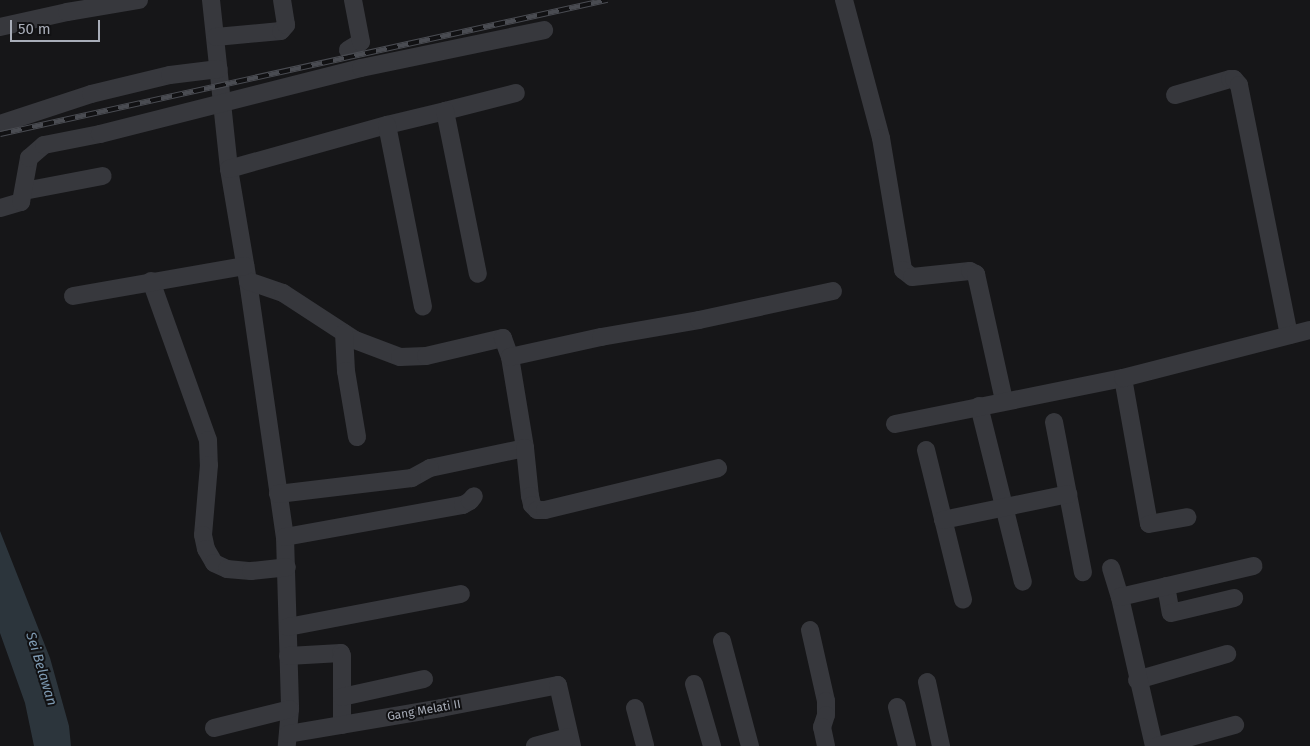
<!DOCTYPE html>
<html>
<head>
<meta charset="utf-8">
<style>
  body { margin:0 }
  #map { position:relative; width:1310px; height:746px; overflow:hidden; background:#161618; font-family:"Fira Sans",sans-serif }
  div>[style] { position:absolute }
  .water>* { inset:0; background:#2c353c }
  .minor>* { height:18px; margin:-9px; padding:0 9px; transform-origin:9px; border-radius:9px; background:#37383d }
  .rail>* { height:5.5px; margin-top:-2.75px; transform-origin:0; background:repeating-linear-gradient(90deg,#111113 0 11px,#4a4c52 0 22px); box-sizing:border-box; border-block:1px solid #4a4c52 }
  span { translate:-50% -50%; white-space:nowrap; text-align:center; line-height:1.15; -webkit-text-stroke:4px #111113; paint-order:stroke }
  .street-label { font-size:12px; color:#a8adb8 }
  .water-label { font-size:14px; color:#7f9bb3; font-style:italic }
  .scale { position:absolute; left:10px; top:20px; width:90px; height:22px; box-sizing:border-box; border:2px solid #a8adb8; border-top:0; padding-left:6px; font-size:15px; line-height:18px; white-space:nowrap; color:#a8adb8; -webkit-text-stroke:4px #111113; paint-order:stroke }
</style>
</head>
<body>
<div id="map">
  <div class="water">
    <i style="clip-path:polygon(0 531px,50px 658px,69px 726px,71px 746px,34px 746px,25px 703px,0 633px)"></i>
  </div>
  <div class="minor">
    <i style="left:211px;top:0;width:170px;rotate:83.9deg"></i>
    <i style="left:229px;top:169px;width:114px;rotate:80.4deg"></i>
    <i style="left:248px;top:281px;width:259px;rotate:81.8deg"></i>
    <i style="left:285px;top:537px;width:172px;rotate:88.3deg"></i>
    <i style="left:290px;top:709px;width:37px;rotate:95deg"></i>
    <i style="left:844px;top:0;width:143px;rotate:75deg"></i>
    <i style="left:881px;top:138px;width:134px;rotate:80.5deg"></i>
    <i style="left:903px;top:270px;width:11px;rotate:38deg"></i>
    <i style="left:912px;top:277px;width:58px;rotate:-5.9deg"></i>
    <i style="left:970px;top:271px;width:7px;rotate:27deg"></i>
    <i style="left:976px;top:274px;width:129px;rotate:77.5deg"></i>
    <i style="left:0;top:27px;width:69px;rotate:-12.6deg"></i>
    <i style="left:67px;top:12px;width:73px;rotate:-9.5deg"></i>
    <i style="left:216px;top:37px;width:65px;rotate:-5.3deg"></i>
    <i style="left:281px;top:31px;width:8px;rotate:-50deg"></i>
    <i style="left:286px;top:25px;width:25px;rotate:-99deg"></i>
    <i style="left:348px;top:50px;width:15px;rotate:-32deg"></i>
    <i style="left:361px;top:42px;width:43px;rotate:-100.8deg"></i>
    <i style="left:1175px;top:95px;width:57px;rotate:-16.2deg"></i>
    <i style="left:1230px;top:79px;width:4px"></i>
    <i style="left:1234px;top:79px;width:8px;rotate:50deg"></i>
    <i style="left:1239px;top:85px;width:255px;rotate:78.7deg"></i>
    <i style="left:445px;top:111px;width:73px;rotate:-14.2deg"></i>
    <i style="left:0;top:124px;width:96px;rotate:-18.2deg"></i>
    <i style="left:91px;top:94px;width:81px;rotate:-13.5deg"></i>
    <i style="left:170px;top:75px;width:49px;rotate:-7deg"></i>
    <i style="left:387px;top:125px;width:60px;rotate:-13.6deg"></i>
    <i style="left:445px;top:111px;width:166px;rotate:78.6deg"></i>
    <i style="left:229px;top:169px;width:164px;rotate:-15.6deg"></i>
    <i style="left:387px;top:125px;width:185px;rotate:78.8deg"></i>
    <i style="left:24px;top:191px;width:80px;rotate:-10.8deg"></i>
    <i style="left:0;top:208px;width:22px;rotate:-16deg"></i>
    <i style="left:21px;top:202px;width:45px;rotate:-79.7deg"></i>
    <i style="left:29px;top:158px;width:20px;rotate:-41deg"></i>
    <i style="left:44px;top:145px;width:57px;rotate:-11.1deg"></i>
    <i style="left:100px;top:134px;width:269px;rotate:-14.2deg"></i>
    <i style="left:361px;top:68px;width:187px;rotate:-11.7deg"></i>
    <i style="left:151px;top:281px;width:169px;rotate:70.3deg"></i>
    <i style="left:208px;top:440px;width:25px;rotate:88deg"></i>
    <i style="left:209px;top:465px;width:70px;rotate:94.9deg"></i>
    <i style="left:203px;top:535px;width:14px;rotate:78deg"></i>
    <i style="left:206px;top:549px;width:16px;rotate:60deg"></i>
    <i style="left:214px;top:563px;width:14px;rotate:25deg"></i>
    <i style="left:227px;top:569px;width:24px;rotate:5deg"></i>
    <i style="left:251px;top:571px;width:36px;rotate:-6deg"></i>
    <i style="left:248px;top:281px;width:37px;rotate:19deg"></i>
    <i style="left:283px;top:293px;width:86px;rotate:33.1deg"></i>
    <i style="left:355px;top:340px;width:48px;rotate:20.7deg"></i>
    <i style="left:400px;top:357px;width:26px;rotate:-2deg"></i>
    <i style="left:426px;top:356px;width:79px;rotate:-13.2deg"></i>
    <i style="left:503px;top:338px;width:20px;rotate:70deg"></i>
    <i style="left:510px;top:357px;width:92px;rotate:80.6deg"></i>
    <i style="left:525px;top:448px;width:97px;rotate:168.1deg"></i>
    <i style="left:430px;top:468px;width:21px;rotate:151deg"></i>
    <i style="left:412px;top:478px;width:135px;rotate:173.2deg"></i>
    <i style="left:73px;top:296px;width:175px;rotate:-9.9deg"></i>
    <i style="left:344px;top:333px;width:38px;rotate:87deg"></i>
    <i style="left:346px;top:371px;width:67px;rotate:80.5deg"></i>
    <i style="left:510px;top:357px;width:93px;rotate:-12.4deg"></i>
    <i style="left:601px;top:337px;width:99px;rotate:-9.8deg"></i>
    <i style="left:699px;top:320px;width:137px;rotate:-12.2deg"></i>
    <i style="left:1123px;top:378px;width:148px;rotate:79.9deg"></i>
    <i style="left:1149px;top:524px;width:39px;rotate:-10deg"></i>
    <i style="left:979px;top:406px;width:181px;rotate:76deg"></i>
    <i style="left:1054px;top:422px;width:153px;rotate:79.1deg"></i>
    <i style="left:895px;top:424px;width:233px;rotate:-11.4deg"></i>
    <i style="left:1123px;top:378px;width:193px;rotate:-14.4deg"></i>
    <i style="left:525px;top:448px;width:48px;rotate:84.1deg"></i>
    <i style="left:530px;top:496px;width:9px;rotate:77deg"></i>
    <i style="left:532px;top:505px;width:7px;rotate:45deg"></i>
    <i style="left:537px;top:510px;width:8px"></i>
    <i style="left:545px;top:510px;width:178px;rotate:-13.6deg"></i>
    <i style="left:926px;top:450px;width:154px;rotate:76.1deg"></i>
    <i style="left:943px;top:520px;width:128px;rotate:-11.7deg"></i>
    <i style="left:285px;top:537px;width:181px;rotate:-10.2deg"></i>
    <i style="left:463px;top:505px;width:8px;rotate:-30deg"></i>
    <i style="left:470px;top:501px;width:6px;rotate:-51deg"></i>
    <i style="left:1111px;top:568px;width:30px;rotate:73deg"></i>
    <i style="left:1166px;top:586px;width:27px;rotate:80deg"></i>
    <i style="left:1171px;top:613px;width:65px;rotate:-13.4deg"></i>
    <i style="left:288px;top:627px;width:176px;rotate:-10.8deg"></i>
    <i style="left:810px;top:630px;width:73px;rotate:77.3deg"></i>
    <i style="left:826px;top:701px;width:14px;rotate:90deg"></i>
    <i style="left:826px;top:715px;width:13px;rotate:108deg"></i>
    <i style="left:822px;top:727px;width:19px;rotate:78deg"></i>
    <i style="left:722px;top:641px;width:109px;rotate:75.1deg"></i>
    <i style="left:288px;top:656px;width:53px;rotate:-3.2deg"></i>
    <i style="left:341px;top:653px;width:3px;rotate:72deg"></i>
    <i style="left:342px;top:656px;width:69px;rotate:90deg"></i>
    <i style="left:1137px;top:680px;width:94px;rotate:-16.1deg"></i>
    <i style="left:927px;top:682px;width:66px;rotate:77.7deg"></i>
    <i style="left:694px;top:684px;width:65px;rotate:73.8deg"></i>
    <i style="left:342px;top:697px;width:84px;rotate:-12.4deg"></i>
    <i style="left:897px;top:707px;width:40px;rotate:75.6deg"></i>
    <i style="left:635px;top:708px;width:39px;rotate:75deg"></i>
    <i style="left:214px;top:728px;width:78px;rotate:-14deg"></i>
    <i style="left:288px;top:734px;width:155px;rotate:-9.6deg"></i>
    <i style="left:441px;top:708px;width:119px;rotate:-11.1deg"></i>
    <i style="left:558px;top:685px;width:63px;rotate:77.1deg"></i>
    <i style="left:535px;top:746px;width:35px;rotate:-15deg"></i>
    <i style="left:1154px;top:746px;width:153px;rotate:-102.9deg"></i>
    <i style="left:1120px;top:597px;width:137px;rotate:-13.1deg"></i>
    <i style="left:1158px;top:746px;width:80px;rotate:-15.3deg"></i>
  </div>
  <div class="rail">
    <i style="left:0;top:134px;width:622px;rotate:-12.45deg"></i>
  </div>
  <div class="street-label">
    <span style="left:424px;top:711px;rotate:-10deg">Gang Melati II</span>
  </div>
  <div class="water-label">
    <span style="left:41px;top:669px;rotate:73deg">Sei Belawan</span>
  </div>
  <div class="scale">50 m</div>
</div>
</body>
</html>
